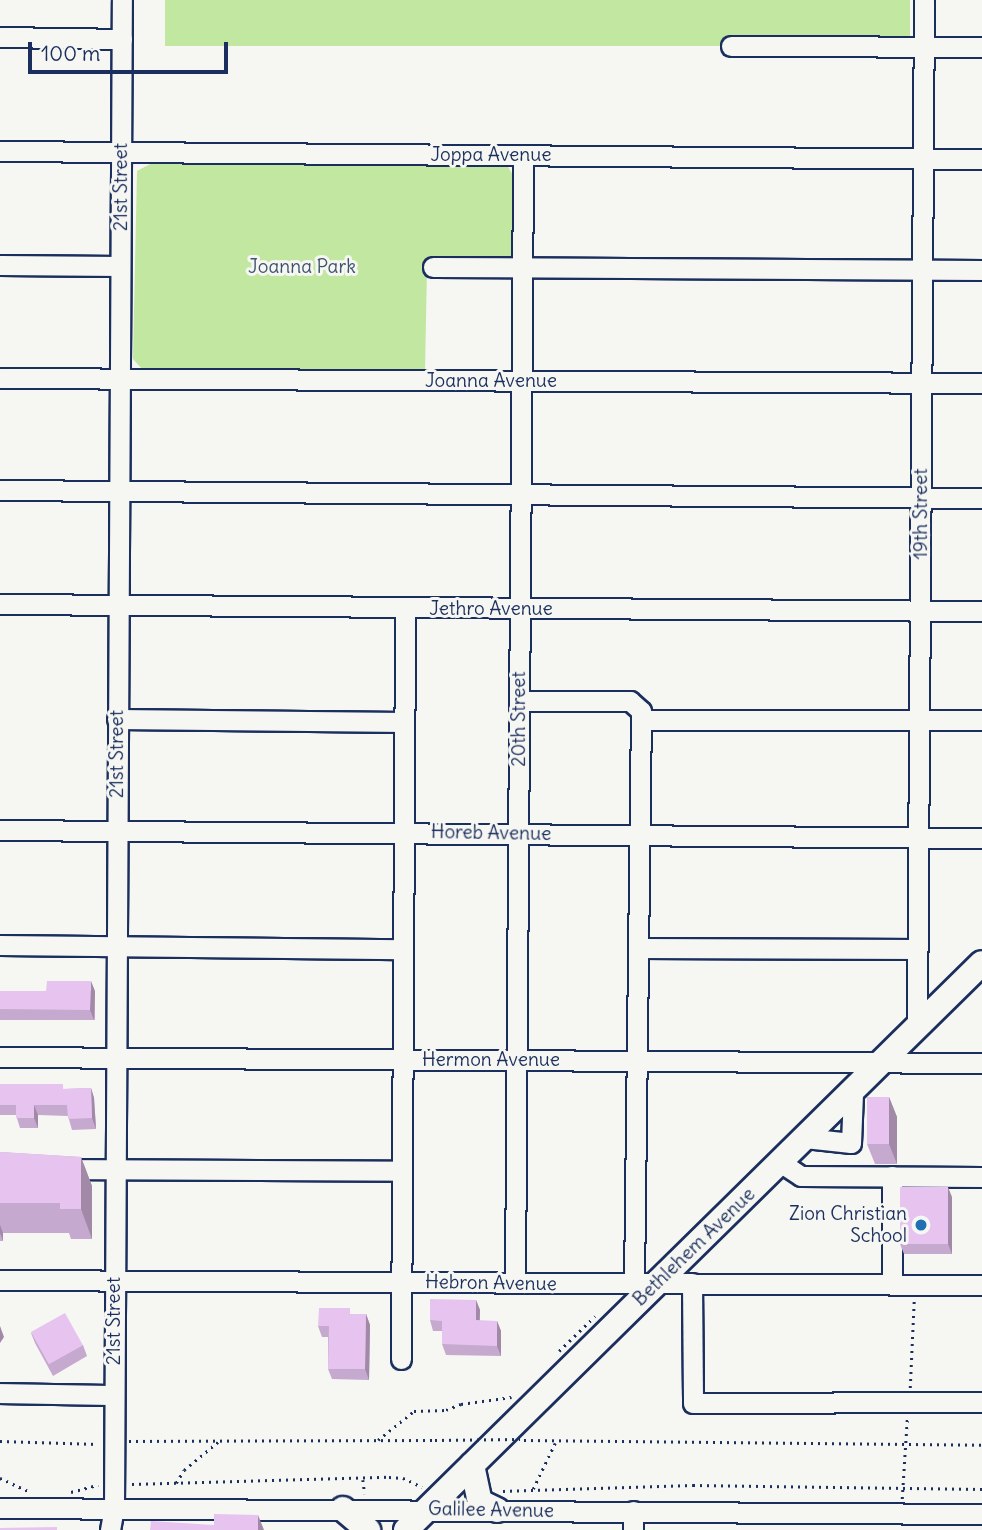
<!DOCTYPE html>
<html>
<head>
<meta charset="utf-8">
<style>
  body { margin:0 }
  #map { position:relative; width:982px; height:1530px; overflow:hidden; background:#f6f6f2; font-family:Delius,sans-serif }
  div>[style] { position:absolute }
  .green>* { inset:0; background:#c1e7a1; transform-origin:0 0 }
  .path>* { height:2.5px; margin-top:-1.25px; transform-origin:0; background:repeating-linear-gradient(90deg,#1b2f5e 0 2px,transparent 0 7px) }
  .roads { filter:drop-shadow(2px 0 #1b2f5e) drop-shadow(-2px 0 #1b2f5e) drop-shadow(0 2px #1b2f5e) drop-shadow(0 -2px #1b2f5e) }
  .minor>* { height:19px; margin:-9.5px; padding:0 9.5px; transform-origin:9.5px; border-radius:9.5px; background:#f6f6f2 }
  .major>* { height:24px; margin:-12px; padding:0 12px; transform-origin:12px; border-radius:12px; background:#f6f6f2 }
  .path-bridge>* { height:2.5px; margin-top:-1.25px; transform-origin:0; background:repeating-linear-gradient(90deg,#1b2f5e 0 2px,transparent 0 7px) }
  .wall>* { inset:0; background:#c6a9ce; transform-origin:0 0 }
  .shaded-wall>* { inset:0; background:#a189a7 }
  .building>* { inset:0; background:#e6c4ef; transform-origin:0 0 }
  .dots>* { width:19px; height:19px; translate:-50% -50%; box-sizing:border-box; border:4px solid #f6f6f2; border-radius:50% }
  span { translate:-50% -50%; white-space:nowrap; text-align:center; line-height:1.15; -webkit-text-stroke:6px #f6f6f2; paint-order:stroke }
  .street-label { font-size:19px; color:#1b2f5e }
  .park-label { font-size:19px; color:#3c546b }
  .poi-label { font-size:19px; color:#1b2f5e }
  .right { translate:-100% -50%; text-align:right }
  .scale { position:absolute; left:28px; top:42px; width:200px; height:32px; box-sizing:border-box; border:4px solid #1b2f5e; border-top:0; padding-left:9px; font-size:21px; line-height:24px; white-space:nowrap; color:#1b2f5e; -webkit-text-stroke:5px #f6f6f2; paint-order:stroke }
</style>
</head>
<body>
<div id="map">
  <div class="green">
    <i style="left:165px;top:0;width:745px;height:46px"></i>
    <i style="clip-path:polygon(154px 162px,507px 165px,514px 177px,511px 266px,427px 268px,425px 370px,142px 369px,133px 359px,137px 171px)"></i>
  </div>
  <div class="path">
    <i style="left:559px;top:1351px;width:50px;rotate:-44.2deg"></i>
    <i style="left:910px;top:1388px;width:88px;rotate:-87.4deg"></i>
    <i style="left:378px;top:1440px;width:46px;rotate:-38.9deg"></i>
    <i style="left:414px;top:1411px;width:32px;rotate:-2deg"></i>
    <i style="left:446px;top:1410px;width:16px;rotate:-22deg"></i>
    <i style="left:461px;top:1404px;width:51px;rotate:-7.8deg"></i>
    <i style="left:524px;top:1440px;width:458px;rotate:0.6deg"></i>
    <i style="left:0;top:1441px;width:98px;rotate:1.8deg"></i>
    <i style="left:129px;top:1441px;width:306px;rotate:-0.2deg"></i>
    <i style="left:0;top:1478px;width:33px;rotate:25deg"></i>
    <i style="left:363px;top:1480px;width:14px;rotate:82deg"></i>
    <i style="left:176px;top:1483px;width:15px;rotate:-58deg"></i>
    <i style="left:184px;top:1470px;width:44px;rotate:-39.5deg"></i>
    <i style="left:132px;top:1484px;width:257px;rotate:-1.6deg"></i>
    <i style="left:389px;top:1477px;width:14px;rotate:4deg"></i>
    <i style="left:403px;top:1478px;width:21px;rotate:25deg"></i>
    <i style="left:533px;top:1489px;width:51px;rotate:-64.4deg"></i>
    <i style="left:503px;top:1491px;width:190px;rotate:-1.8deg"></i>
    <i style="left:693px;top:1485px;width:289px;rotate:0.8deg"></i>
    <i style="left:71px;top:1492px;width:28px;rotate:-15deg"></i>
    <i style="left:902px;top:1499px;width:80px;rotate:-86.4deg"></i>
  </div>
  <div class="roads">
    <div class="minor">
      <i style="left:0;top:37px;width:122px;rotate:0.9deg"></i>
      <i style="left:731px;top:46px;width:251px;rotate:0.2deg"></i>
      <i style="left:0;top:151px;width:982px;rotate:0.47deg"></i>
      <i style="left:0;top:265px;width:120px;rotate:0.5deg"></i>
      <i style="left:433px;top:267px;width:549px;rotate:0.31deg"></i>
      <i style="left:0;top:378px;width:982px;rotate:0.29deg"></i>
      <i style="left:0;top:490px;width:982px;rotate:0.47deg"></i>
      <i style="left:0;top:604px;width:982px;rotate:0.41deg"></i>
      <i style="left:519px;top:701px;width:111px"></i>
      <i style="left:630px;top:701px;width:15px;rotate:42deg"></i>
      <i style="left:641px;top:711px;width:573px;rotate:90.7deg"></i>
      <i style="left:117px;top:719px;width:287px;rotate:0.6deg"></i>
      <i style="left:642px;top:720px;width:340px"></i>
      <i style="left:0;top:830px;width:982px;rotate:0.47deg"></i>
      <i style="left:0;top:945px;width:403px;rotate:0.6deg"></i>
      <i style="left:640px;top:948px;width:277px;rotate:0.2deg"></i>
      <i style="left:917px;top:1027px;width:1027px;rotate:-89.61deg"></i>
      <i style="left:0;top:1057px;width:982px;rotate:0.35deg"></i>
      <i style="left:805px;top:1138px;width:46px;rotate:6.2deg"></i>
      <i style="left:851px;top:1143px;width:49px;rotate:-87.7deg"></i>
      <i style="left:780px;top:1162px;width:25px;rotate:34deg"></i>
      <i style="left:801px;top:1176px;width:181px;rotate:0.3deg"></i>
      <i style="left:61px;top:1169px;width:341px;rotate:0.3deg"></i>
      <i style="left:0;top:1280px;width:982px;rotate:0.29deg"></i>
      <i style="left:515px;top:1282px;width:1126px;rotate:-89.59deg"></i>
      <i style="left:692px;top:1283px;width:120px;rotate:89.5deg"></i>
      <i style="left:693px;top:1403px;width:289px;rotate:-0.2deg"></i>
      <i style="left:892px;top:1284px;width:108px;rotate:-90deg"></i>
      <i style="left:401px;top:1359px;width:751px;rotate:-89.69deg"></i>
      <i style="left:0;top:1393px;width:114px;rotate:1deg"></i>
      <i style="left:0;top:1508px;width:982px;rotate:0.35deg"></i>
      <i style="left:633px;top:1511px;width:19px;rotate:90deg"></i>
      <i style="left:110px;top:1530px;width:22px;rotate:-80deg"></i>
      <i style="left:114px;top:1508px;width:1508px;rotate:-89.7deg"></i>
    </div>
    <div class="major">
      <i style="left:472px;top:1465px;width:38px;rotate:78deg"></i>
      <i style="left:480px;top:1502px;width:19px;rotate:25deg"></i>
      <i style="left:343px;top:1509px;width:33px;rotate:40deg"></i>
      <i style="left:406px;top:1530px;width:808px;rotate:-44.55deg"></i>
    </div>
  </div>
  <div class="path-bridge">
    <i style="left:435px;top:1440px;width:85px;rotate:-0.7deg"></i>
  </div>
  <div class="wall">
    <i style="left:0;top:991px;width:95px;height:29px"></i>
    <i style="clip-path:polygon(0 1084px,65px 1089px,91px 1088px,94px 1098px,96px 1129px,72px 1130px,68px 1116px,38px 1115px,38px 1128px,20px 1128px,16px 1115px,0 1115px)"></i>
    <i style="clip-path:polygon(889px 1097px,897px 1117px,897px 1164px,875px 1164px,867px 1144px)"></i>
    <i style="clip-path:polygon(0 1152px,81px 1157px,92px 1186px,92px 1239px,71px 1239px,69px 1233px,3px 1233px,3px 1241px,0 1241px)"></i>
    <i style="clip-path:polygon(952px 1197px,952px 1254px,904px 1254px,900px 1244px)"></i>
    <i style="clip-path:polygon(476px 1300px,480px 1310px,480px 1321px,497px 1321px,501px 1331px,501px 1356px,446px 1355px,442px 1344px,442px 1331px,433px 1331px,430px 1320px)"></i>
    <i style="clip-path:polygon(352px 1314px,366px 1314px,370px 1325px,369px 1380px,332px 1379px,328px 1369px,328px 1337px,322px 1337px,318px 1326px)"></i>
    <i style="clip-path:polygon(31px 1333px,83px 1345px,87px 1356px,53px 1376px,35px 1343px)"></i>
  </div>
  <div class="shaded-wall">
    <i style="clip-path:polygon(91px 981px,95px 991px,94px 1020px,90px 1010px)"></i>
    <i style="clip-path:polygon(91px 1088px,94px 1098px,96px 1129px,92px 1118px)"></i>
    <i style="clip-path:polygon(889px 1097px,897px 1117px,897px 1164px,889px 1144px)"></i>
    <i style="clip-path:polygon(34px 1105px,38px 1115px,38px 1128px,34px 1118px)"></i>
    <i style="clip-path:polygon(81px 1157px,92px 1186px,92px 1239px,81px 1209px)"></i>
    <i style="clip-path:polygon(948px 1187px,952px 1197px,952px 1254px,948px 1244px)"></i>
    <i style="clip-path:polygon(0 1225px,3px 1233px,3px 1241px,0 1233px)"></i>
    <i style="clip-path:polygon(476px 1300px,480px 1310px,479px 1331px,476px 1320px)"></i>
    <i style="clip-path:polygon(366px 1314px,370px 1325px,369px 1380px,365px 1369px)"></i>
    <i style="clip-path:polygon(497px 1321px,501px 1331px,501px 1356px,497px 1346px)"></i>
    <i style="clip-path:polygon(0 1326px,4px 1337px,0 1343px)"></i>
    <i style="clip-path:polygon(258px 1515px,264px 1530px,258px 1530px)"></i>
  </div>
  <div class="building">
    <i style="clip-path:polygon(47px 981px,91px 981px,90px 1010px,0 1009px,0 991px,46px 991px)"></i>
    <i style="clip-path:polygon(0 1084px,63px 1084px,63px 1089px,91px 1088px,92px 1118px,68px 1119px,67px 1105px,34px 1105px,34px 1118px,16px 1118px,16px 1105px,0 1105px)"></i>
    <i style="left:867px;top:1097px;width:22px;height:47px"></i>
    <i style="clip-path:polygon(0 1152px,81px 1157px,81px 1209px,60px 1209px,60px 1203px,0 1203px)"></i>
    <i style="left:900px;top:1187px;width:48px;height:57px"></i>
    <i style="clip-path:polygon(430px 1299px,476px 1300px,476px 1320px,497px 1321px,497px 1346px,442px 1344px,442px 1321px,430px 1320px)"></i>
    <i style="clip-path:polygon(319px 1308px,350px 1308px,350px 1314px,366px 1314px,365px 1369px,328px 1369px,329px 1326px,318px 1326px)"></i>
    <i style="left:65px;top:1313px;width:37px;height:39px;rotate:61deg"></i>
    <i style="clip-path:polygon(214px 1514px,258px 1515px,258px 1530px,150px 1530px,151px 1521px,214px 1525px)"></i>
    <i style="clip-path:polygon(57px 1527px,57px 1530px,0 1530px,0 1528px)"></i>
  </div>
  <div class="dots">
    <i style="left:921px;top:1225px;background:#1f6fb2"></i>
  </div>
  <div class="street-label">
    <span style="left:491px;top:155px">Joppa Avenue</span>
    <span style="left:121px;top:187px;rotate:-90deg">21st Street</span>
    <span style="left:491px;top:381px">Joanna Avenue</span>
    <span style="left:921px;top:514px;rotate:-90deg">19th Street</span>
    <span style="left:491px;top:609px">Jethro Avenue</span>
    <span style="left:519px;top:719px;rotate:-90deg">20th Street</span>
    <span style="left:117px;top:754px;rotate:-90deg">21st Street</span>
    <span style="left:491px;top:833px;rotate:1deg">Horeb Avenue</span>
    <span style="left:491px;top:1060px">Hermon Avenue</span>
    <span style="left:694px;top:1247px;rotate:-44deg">Bethlehem Avenue</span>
    <span style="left:491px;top:1283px;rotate:1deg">Hebron Avenue</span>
    <span style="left:114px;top:1321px;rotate:-90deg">21st Street</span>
    <span style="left:491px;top:1510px;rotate:1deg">Galilee Avenue</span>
  </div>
  <div class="park-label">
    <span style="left:302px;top:267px">Joanna Park</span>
  </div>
  <div class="poi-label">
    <span class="right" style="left:907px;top:1225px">Zion Christian<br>School</span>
  </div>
  <div class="scale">100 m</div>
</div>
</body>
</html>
